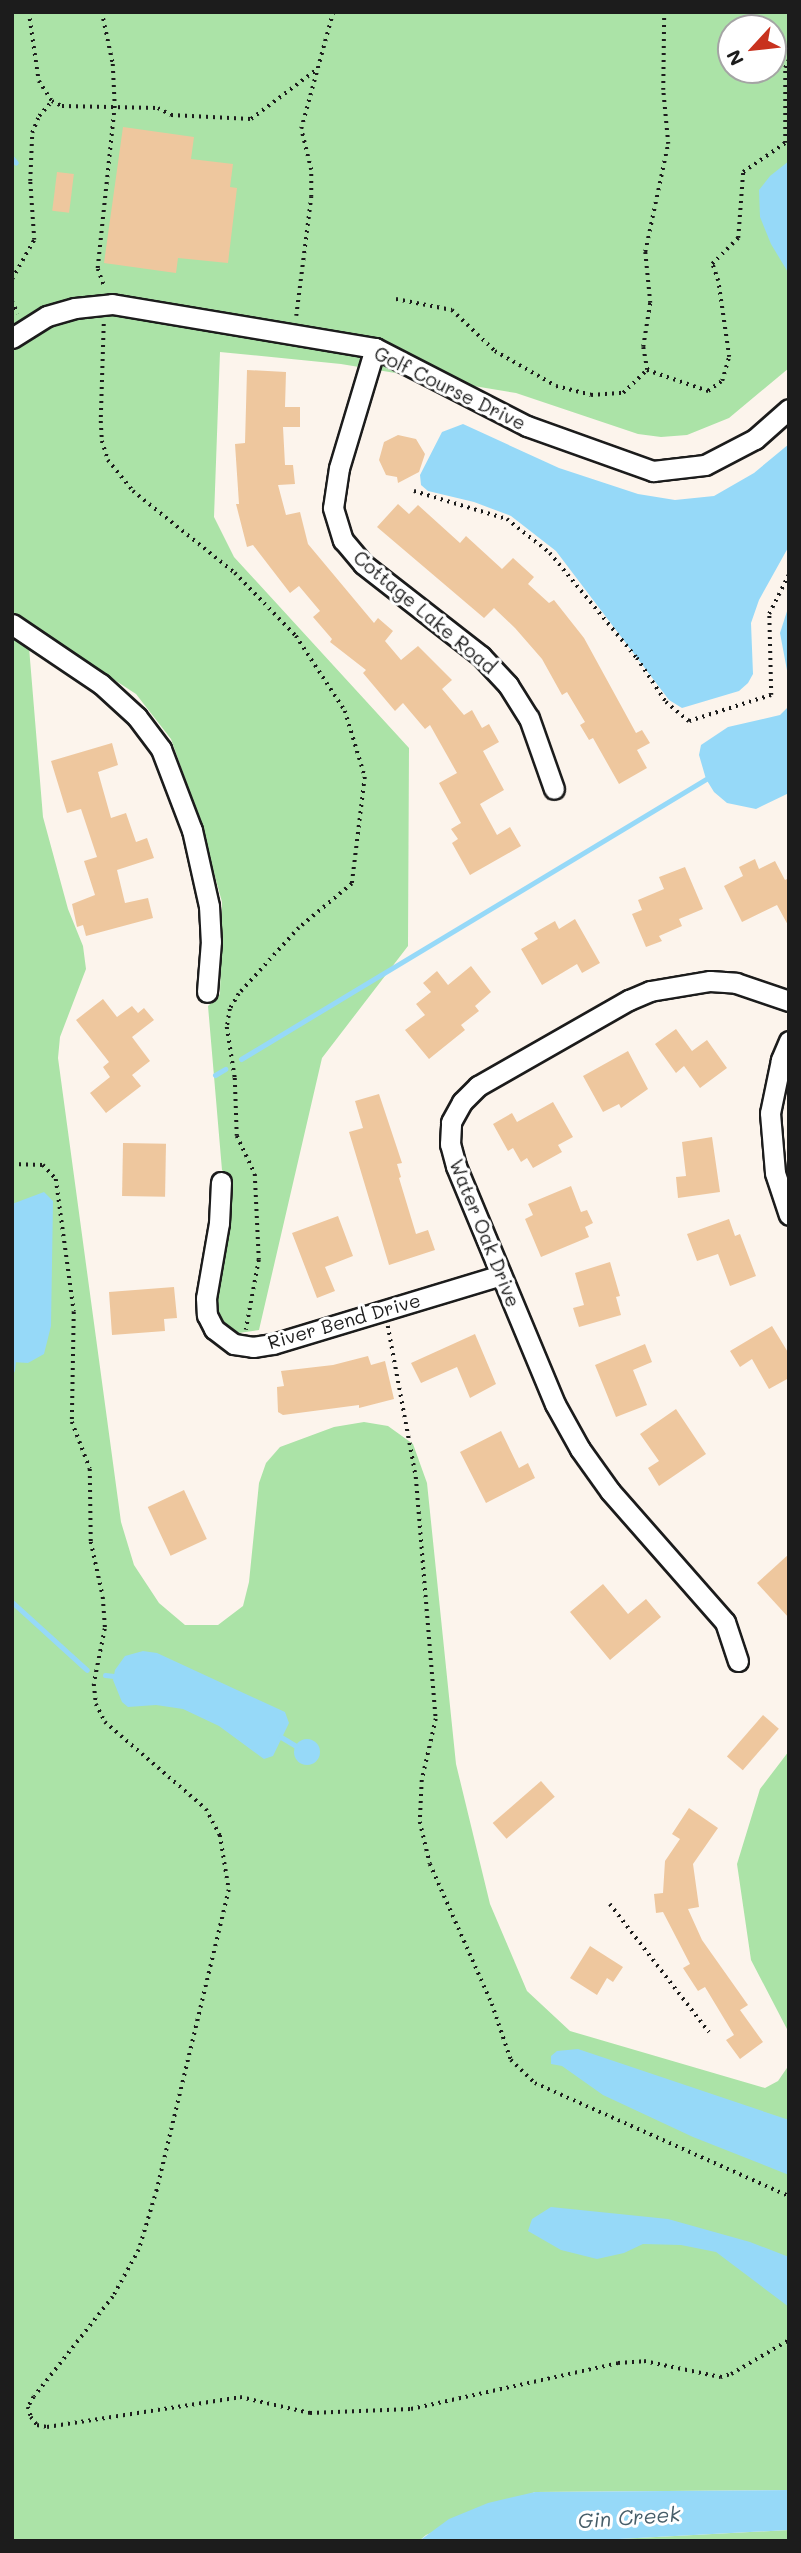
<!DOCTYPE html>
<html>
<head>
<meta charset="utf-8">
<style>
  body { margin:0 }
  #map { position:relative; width:801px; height:2553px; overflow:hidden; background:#fcf4ec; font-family:Mali,sans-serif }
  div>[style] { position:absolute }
  .green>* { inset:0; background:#abe3a7 }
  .water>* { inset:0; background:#96d9f8 }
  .round { border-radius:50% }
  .stream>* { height:5px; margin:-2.5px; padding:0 2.5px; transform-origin:2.5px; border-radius:2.5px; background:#96d9f8 }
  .building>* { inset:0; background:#eec79e; transform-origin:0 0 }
  .path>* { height:3.5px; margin-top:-1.75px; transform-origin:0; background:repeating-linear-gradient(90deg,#1c1c1c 0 2px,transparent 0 7px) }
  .roads { filter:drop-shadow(2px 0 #1c1c1c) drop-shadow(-2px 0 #1c1c1c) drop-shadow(0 2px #1c1c1c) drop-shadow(0 -2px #1c1c1c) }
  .minor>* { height:19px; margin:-9.5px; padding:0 9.5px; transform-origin:9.5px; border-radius:9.5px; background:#fff }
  span { translate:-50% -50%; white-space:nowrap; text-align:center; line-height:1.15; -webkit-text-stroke:6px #fff; paint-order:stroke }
  .street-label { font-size:19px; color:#1c1c1c }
  .water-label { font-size:21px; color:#475e69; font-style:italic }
  .frame { position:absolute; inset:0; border:14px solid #1c1c1c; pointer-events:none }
  .north { position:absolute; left:717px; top:14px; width:70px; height:70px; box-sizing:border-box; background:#fff; border:2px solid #a4a4a4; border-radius:50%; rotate:243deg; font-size:19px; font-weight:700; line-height:28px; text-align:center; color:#1c1c1c }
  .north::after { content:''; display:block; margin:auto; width:24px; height:32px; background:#c8321e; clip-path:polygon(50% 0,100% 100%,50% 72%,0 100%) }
</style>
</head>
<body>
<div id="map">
  <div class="green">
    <i style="clip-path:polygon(evenodd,12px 12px,789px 12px,789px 368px,729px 418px,687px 435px,661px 437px,638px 434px,516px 393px,341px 364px,220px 352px,214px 517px,234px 557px,409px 748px,408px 946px,322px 1058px,259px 1330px,239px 1333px,221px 1322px,217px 1300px,230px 1227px,233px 1181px,222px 1170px,208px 1006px,220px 994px,222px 902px,198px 815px,171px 739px,136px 694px,27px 623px,43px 817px,68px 909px,83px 946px,86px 969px,60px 1037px,58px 1058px,121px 1522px,134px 1565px,159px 1603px,185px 1625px,218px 1625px,243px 1606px,249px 1582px,259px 1483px,266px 1463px,280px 1447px,334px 1427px,364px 1422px,388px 1426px,413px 1444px,427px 1483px,456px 1764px,490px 1904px,527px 1991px,570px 2031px,765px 2088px,778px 2081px,789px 2065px,789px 2490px,535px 2492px,426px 2535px,419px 2541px,12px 2541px,12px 12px,731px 28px,773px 28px,773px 70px,731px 70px,731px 28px)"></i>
    <i style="clip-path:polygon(789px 1751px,789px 2039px,788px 2031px,751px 1960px,737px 1864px,760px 1789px)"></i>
    <i style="clip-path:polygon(789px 2530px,789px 2541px,581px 2541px)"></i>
  </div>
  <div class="water">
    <i style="clip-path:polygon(789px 161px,789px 274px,771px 244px,760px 217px,759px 190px,770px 176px)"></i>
    <i style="clip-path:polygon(463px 424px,559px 468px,638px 494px,675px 500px,714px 496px,754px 473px,789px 444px,789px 546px,759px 600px,751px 623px,753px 674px,748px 683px,739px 691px,682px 708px,669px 700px,556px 551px,511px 516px,474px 502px,428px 491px,421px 485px,420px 475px,442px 432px)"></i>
    <i style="clip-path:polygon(789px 605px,789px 681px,780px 633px)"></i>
    <i style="clip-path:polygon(789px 706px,789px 793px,756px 809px,727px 803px,714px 792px,706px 779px,699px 755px,701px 745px,728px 727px,780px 715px)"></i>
    <i style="clip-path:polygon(44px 1192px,53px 1201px,51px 1326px,44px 1354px,28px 1363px,12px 1362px,12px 1204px)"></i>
    <i style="clip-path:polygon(143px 1651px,157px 1653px,285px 1712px,289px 1723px,273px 1756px,264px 1759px,219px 1726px,183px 1709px,156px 1705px,128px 1707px,122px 1702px,113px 1680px,115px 1670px,125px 1656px)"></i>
    <i class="round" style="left:294px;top:1739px;width:26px;height:26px"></i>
    <i style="clip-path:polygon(578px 2049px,789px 2120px,789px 2175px,693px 2137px,603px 2095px,562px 2066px,551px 2064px,551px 2056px,557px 2051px)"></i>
    <i style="clip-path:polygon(551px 2207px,668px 2219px,750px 2242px,789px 2257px,789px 2307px,716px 2252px,681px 2245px,643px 2244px,624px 2253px,597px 2259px,561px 2250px,528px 2231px,532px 2219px)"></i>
    <i style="clip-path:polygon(789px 2490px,789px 2530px,581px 2541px,419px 2541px,449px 2519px,488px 2503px,535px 2492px)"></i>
  </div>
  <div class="stream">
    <i style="left:12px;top:158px;width:6px;rotate:51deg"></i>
    <i style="left:241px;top:1059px;width:543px;rotate:-31.05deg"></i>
    <i style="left:215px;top:1075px;width:12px;rotate:-31deg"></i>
    <i style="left:12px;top:1370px;width:8px;rotate:-83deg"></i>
    <i style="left:12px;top:1602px;width:101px;rotate:42.2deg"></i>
    <i style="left:105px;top:1675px;width:9px;rotate:6deg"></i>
    <i style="left:281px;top:1737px;width:17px;rotate:31deg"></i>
  </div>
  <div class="building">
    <i style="clip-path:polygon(123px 127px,194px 137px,191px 159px,233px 164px,230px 187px,237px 188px,228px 263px,178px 258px,176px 273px,104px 263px)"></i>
    <i style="left:57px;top:172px;width:17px;height:39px;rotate:7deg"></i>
    <i style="clip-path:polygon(247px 370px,286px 372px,285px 407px,300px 407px,300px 427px,283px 427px,285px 465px,293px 465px,295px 484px,278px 485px,286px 515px,300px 512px,308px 544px,374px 623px,378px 618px,393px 631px,385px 641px,401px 660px,418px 646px,452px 680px,442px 689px,464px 715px,472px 710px,482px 728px,489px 724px,499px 742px,483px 751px,504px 790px,480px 804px,497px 835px,510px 827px,521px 846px,470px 875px,452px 843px,458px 839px,451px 829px,461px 823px,439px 783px,457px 773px,430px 725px,425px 729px,403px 703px,395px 711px,363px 673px,366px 670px,330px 642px,332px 639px,313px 617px,320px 611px,299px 586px,290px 593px,253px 545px,247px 547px,236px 504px,239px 504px,235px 444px,245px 443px)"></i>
    <i style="clip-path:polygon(398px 435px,416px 439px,425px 454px,419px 472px,398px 483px,397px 477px,386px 475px,379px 460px,384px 442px)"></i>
    <i style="clip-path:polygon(398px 504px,409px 514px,418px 505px,460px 543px,466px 536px,502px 569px,513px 558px,534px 577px,528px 584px,549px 603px,554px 600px,584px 638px,636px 733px,642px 730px,650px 743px,637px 750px,647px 768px,619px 784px,593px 738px,589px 740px,580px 725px,585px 722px,567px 692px,562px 695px,542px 659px,515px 628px,494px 608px,484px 618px,377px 527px)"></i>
    <i style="clip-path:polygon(112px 743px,118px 765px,98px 772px,111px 818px,126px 813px,136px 842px,147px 838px,154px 858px,117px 870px,125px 903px,148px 898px,153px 918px,86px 936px,83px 925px,77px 927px,72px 904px,95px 895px,84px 861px,97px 857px,81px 809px,67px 813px,51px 761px)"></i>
    <i style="clip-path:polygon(755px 859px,759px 869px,775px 861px,785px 880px,789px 878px,789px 927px,777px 905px,742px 922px,724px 886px,743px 876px,739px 867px)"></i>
    <i style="clip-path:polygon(685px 867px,703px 909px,679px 919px,682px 926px,659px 936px,662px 941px,646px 947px,632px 914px,642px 910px,638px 900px,664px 889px,659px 877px)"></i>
    <i style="clip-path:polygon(575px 919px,600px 963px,582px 973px,577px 964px,542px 985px,521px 949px,538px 939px,534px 933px,555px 921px,559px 929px)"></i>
    <i style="clip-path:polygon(471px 966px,491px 992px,475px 1006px,479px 1011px,461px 1025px,465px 1030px,429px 1059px,405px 1030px,425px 1015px,416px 1004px,431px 992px,423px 983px,437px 971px,448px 985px)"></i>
    <i style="clip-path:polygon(103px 999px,117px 1017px,132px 1006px,138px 1013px,144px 1008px,154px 1020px,132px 1037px,150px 1061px,132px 1075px,141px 1086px,106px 1113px,90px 1093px,110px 1077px,103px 1067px,109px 1062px,76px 1020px)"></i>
    <i style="clip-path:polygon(676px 1029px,692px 1051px,707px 1040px,727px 1068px,700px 1088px,684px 1066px,676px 1073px,655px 1044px)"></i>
    <i style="clip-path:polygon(628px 1051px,648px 1089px,621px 1108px,619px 1104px,603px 1112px,583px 1076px)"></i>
    <i style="clip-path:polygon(379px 1094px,402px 1163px,397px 1164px,401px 1177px,399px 1178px,416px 1234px,428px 1230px,435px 1250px,389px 1265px,349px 1132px,363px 1128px,355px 1101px)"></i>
    <i style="clip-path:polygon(553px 1102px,573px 1137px,558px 1145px,562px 1152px,533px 1168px,527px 1158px,521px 1162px,513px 1148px,508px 1151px,493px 1124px,512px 1113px,517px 1122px)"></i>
    <i style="clip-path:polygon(712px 1137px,720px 1192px,678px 1198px,676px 1177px,686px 1176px,682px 1142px)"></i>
    <i style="left:123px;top:1143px;width:43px;height:53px;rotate:1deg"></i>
    <i style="clip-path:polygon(571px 1186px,581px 1212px,587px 1210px,593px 1223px,585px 1227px,589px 1237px,541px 1257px,525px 1219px,533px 1215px,528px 1204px)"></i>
    <i style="clip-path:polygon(338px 1216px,353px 1256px,325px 1267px,335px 1291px,317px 1298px,292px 1233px)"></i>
    <i style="clip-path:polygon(729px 1219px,735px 1236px,740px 1234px,756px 1276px,730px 1286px,718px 1254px,697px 1261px,687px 1234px)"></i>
    <i style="clip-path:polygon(610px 1262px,620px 1296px,616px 1297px,621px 1315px,579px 1327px,573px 1308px,584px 1305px,575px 1273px)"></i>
    <i style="clip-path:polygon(174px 1287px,177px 1318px,164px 1319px,165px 1331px,112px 1335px,109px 1292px)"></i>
    <i style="clip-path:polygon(772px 1326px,789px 1354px,789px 1378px,769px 1389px,752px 1359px,740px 1367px,730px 1351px)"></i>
    <i style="clip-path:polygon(475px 1334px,496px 1384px,470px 1398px,457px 1367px,421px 1383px,411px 1363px)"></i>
    <i style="clip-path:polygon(645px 1344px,652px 1362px,633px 1370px,647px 1405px,616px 1417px,595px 1365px)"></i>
    <i style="clip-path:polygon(368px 1356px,371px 1365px,385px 1361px,394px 1399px,359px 1408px,359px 1405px,283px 1415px,278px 1412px,277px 1387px,284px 1386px,281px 1371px,333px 1365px)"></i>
    <i style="clip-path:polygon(676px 1409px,706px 1454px,659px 1486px,648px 1468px,659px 1461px,640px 1434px)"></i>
    <i style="clip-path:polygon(501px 1431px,519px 1468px,528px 1463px,535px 1478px,486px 1503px,460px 1452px)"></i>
    <i style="left:184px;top:1490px;width:54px;height:40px;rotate:65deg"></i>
    <i style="clip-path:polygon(789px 1554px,789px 1618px,757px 1583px)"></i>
    <i style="clip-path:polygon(603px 1584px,628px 1614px,646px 1599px,661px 1617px,610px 1660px,570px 1612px)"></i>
    <i style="left:763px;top:1715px;width:21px;height:55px;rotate:41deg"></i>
    <i style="left:541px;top:1781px;width:21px;height:64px;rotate:49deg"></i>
    <i style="clip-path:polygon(689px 1808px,718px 1828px,693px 1864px,699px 1907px,688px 1909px,702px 1940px,748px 2005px,740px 2010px,763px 2042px,740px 2059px,726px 2040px,734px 2035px,705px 1987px,698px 1991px,683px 1968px,690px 1964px,663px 1912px,656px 1913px,654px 1894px,663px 1893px,665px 1861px,680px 1839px,672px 1834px)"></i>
    <i style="clip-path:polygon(590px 1946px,623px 1967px,613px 1982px,607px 1978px,597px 1995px,570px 1978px)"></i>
  </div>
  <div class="path">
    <i style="left:29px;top:12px;width:70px;rotate:81.8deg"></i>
    <i style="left:39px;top:81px;width:24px;rotate:57deg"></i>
    <i style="left:52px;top:101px;width:11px;rotate:27deg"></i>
    <i style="left:62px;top:106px;width:96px;rotate:1.2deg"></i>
    <i style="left:158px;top:108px;width:15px;rotate:28deg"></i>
    <i style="left:171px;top:115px;width:80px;rotate:2.9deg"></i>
    <i style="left:251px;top:119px;width:81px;rotate:-37deg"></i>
    <i style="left:102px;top:12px;width:53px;rotate:78.1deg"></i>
    <i style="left:113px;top:64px;width:42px;rotate:87.3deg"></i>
    <i style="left:115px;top:106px;width:164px;rotate:96deg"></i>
    <i style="left:98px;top:269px;width:20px;rotate:70deg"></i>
    <i style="left:12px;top:279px;width:45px;rotate:-60.6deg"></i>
    <i style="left:34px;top:240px;width:59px;rotate:-93.9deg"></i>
    <i style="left:30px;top:181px;width:48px;rotate:-87.6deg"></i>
    <i style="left:32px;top:133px;width:18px;rotate:-68deg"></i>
    <i style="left:39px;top:116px;width:20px;rotate:-49deg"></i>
    <i style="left:396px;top:299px;width:57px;rotate:11.1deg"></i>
    <i style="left:452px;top:310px;width:59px;rotate:43.6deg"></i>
    <i style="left:495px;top:351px;width:70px;rotate:29.8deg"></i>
    <i style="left:556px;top:386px;width:36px;rotate:14deg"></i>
    <i style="left:591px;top:395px;width:32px;rotate:-4deg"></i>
    <i style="left:623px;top:393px;width:33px;rotate:-44deg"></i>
    <i style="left:12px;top:301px;width:14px;rotate:65deg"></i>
    <i style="left:296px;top:316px;width:120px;rotate:-82.8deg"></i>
    <i style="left:311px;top:197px;width:27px;rotate:-90deg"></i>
    <i style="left:311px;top:170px;width:42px;rotate:-103.7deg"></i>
    <i style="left:301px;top:129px;width:121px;rotate:-74.7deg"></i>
    <i style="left:104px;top:324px;width:97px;rotate:91.8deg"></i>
    <i style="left:101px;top:421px;width:20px;rotate:87deg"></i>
    <i style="left:102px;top:441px;width:20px;rotate:72deg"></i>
    <i style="left:108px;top:460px;width:40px;rotate:51deg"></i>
    <i style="left:133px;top:491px;width:131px;rotate:38.8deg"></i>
    <i style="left:235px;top:573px;width:88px;rotate:45.9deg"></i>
    <i style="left:296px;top:636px;width:90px;rotate:56.8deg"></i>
    <i style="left:345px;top:711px;width:69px;rotate:73.1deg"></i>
    <i style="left:365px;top:777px;width:108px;rotate:96.9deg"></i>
    <i style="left:352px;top:884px;width:69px;rotate:140.3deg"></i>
    <i style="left:299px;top:928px;width:89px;rotate:132.3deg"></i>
    <i style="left:239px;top:994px;width:17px;rotate:121deg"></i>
    <i style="left:230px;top:1009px;width:18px;rotate:99deg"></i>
    <i style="left:227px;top:1027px;width:52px;rotate:81.1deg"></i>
    <i style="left:235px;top:1078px;width:58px;rotate:88deg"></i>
    <i style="left:237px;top:1136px;width:42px;rotate:64.7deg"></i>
    <i style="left:255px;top:1174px;width:86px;rotate:87.3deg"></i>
    <i style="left:259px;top:1260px;width:71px;rotate:100.5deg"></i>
    <i style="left:647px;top:370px;width:65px;rotate:19deg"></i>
    <i style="left:708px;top:391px;width:17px;rotate:-36deg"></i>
    <i style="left:722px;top:381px;width:25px;rotate:-74deg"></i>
    <i style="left:729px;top:357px;width:77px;rotate:-98.2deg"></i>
    <i style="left:718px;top:281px;width:18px;rotate:-109deg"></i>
    <i style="left:712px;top:264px;width:37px;rotate:-45deg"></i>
    <i style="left:738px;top:238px;width:66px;rotate:-85.7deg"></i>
    <i style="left:743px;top:172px;width:51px;rotate:-34.6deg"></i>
    <i style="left:785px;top:143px;width:75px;rotate:-90deg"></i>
    <i style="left:785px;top:68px;width:10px;rotate:-66deg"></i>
    <i style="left:647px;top:370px;width:23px;rotate:-100deg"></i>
    <i style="left:643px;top:347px;width:45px;rotate:-81deg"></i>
    <i style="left:650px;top:303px;width:51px;rotate:-95.6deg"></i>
    <i style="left:645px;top:252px;width:110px;rotate:-78deg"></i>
    <i style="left:668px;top:144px;width:54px;rotate:-95.3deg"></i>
    <i style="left:663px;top:90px;width:78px;rotate:-89.3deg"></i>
    <i style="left:414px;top:491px;width:97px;rotate:16.8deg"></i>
    <i style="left:507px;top:519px;width:55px;rotate:38.3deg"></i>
    <i style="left:550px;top:553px;width:136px;rotate:50.4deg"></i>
    <i style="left:637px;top:658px;width:53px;rotate:56.6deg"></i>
    <i style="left:666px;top:702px;width:30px;rotate:40deg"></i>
    <i style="left:689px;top:721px;width:86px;rotate:-17.6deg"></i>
    <i style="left:771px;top:695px;width:81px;rotate:-91.4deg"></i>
    <i style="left:769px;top:614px;width:45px;rotate:-63.4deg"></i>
    <i style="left:12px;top:1164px;width:31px;rotate:2deg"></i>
    <i style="left:43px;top:1165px;width:19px;rotate:47deg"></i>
    <i style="left:56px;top:1179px;width:134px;rotate:82.3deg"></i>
    <i style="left:74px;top:1312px;width:110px;rotate:91deg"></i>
    <i style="left:72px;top:1422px;width:50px;rotate:69deg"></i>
    <i style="left:90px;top:1469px;width:73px;rotate:89.2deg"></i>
    <i style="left:91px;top:1542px;width:56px;rotate:77.7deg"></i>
    <i style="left:103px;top:1597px;width:32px;rotate:86deg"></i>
    <i style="left:105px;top:1629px;width:56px;rotate:101.3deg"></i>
    <i style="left:94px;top:1684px;width:20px;rotate:84deg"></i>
    <i style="left:96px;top:1704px;width:20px;rotate:63deg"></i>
    <i style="left:105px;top:1722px;width:133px;rotate:40.7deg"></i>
    <i style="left:206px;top:1809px;width:30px;rotate:62deg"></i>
    <i style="left:220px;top:1835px;width:56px;rotate:80.7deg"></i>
    <i style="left:229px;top:1890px;width:309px;rotate:103.5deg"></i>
    <i style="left:157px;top:2190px;width:63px;rotate:106.7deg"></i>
    <i style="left:139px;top:2250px;width:54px;rotate:119deg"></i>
    <i style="left:113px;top:2297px;width:127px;rotate:128.3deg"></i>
    <i style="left:34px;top:2397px;width:12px;rotate:121deg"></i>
    <i style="left:28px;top:2407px;width:10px;rotate:73deg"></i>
    <i style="left:31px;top:2417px;width:10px;rotate:53deg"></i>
    <i style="left:37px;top:2425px;width:10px;rotate:11deg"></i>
    <i style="left:47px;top:2427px;width:195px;rotate:-8.8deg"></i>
    <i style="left:240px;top:2397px;width:72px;rotate:12.9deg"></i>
    <i style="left:310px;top:2413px;width:101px;rotate:-2.3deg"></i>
    <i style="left:411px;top:2409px;width:212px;rotate:-12.5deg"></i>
    <i style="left:618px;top:2363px;width:26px;rotate:-4deg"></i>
    <i style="left:644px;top:2361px;width:78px;rotate:11.9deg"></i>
    <i style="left:720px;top:2377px;width:11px;rotate:-15deg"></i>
    <i style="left:731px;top:2374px;width:67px;rotate:-30.4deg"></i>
    <i style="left:388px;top:1326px;width:154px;rotate:79.5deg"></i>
    <i style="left:416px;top:1477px;width:243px;rotate:85.3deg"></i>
    <i style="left:436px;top:1719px;width:63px;rotate:102.9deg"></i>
    <i style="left:422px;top:1780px;width:42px;rotate:92.7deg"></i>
    <i style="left:420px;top:1822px;width:43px;rotate:76.6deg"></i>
    <i style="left:430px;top:1864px;width:153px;rotate:66.1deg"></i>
    <i style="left:492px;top:2004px;width:59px;rotate:71.3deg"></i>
    <i style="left:511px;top:2060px;width:33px;rotate:44deg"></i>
    <i style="left:535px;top:2083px;width:278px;rotate:24deg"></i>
    <i style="left:610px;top:1904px;width:162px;rotate:52.3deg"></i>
  </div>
  <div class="roads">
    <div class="minor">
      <i style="left:12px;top:338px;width:41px;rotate:-32.2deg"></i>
      <i style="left:47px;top:316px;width:29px;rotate:-16deg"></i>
      <i style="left:75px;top:308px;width:37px;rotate:-6deg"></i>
      <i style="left:112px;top:304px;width:267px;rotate:9.5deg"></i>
      <i style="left:375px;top:348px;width:171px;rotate:27.2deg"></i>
      <i style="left:527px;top:426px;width:134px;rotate:19.7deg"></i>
      <i style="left:653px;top:471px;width:52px;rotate:-6.6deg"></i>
      <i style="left:705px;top:465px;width:56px;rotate:-27.5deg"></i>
      <i style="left:755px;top:439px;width:45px;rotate:-41.4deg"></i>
      <i style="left:375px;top:348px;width:125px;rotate:106.7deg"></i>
      <i style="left:339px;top:468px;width:40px;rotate:98.5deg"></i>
      <i style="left:333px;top:508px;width:34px;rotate:73deg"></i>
      <i style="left:343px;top:540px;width:31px;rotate:50deg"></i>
      <i style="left:363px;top:564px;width:150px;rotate:37.9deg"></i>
      <i style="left:481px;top:656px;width:40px;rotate:47deg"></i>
      <i style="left:508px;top:685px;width:39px;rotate:58deg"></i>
      <i style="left:529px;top:718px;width:75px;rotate:70.6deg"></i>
      <i style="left:12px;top:624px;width:107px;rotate:34deg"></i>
      <i style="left:101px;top:684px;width:49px;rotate:42.5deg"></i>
      <i style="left:137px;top:717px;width:40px;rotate:53deg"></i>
      <i style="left:161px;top:749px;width:87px;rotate:69.1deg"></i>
      <i style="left:192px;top:830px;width:78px;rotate:77.4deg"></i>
      <i style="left:209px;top:906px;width:35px;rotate:87deg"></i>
      <i style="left:211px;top:941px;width:51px;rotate:94.5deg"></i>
      <i style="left:789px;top:1041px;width:21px;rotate:113deg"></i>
      <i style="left:781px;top:1060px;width:54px;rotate:101.7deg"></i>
      <i style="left:770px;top:1113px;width:60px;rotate:85.2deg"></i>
      <i style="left:775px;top:1173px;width:44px;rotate:71.6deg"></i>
      <i style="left:221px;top:1182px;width:41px;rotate:92.8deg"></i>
      <i style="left:219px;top:1223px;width:76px;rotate:99.8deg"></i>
      <i style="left:206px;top:1298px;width:17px;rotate:87deg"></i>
      <i style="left:207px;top:1315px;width:16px;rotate:63deg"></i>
      <i style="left:214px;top:1329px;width:25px;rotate:37deg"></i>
      <i style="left:234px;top:1344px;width:19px;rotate:9deg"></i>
      <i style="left:253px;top:1347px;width:20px;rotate:-9deg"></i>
      <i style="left:273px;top:1344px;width:238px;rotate:-16.8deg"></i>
      <i style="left:738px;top:1661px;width:41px;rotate:-108.4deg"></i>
      <i style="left:725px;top:1622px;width:174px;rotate:-131.3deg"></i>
      <i style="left:610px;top:1491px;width:52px;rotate:-125.5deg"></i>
      <i style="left:580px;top:1449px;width:51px;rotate:-119.1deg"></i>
      <i style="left:555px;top:1404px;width:258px;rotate:-112.6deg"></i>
      <i style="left:456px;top:1166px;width:23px;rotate:-105deg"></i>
      <i style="left:450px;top:1144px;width:22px;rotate:-87deg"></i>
      <i style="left:451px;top:1122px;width:23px;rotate:-61deg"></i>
      <i style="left:462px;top:1102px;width:23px;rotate:-45deg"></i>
      <i style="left:478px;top:1086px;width:174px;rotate:-29.7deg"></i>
      <i style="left:629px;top:1000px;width:23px;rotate:-23deg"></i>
      <i style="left:650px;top:991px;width:61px;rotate:-9.5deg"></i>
      <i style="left:710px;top:981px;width:26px;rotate:4deg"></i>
      <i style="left:736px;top:983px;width:56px;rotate:18.8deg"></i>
    </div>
  </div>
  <div class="street-label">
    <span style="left:450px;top:388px;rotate:26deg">Golf Course Drive</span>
    <span style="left:425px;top:612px;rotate:40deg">Cottage Lake Road</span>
    <span style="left:485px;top:1233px;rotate:68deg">Water Oak Drive</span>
    <span style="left:344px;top:1321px;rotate:-16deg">River Bend Drive</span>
  </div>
  <div class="water-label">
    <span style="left:629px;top:2517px;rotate:-4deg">Gin Creek</span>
  </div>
  <div class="frame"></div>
  <div class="north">N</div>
</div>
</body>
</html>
